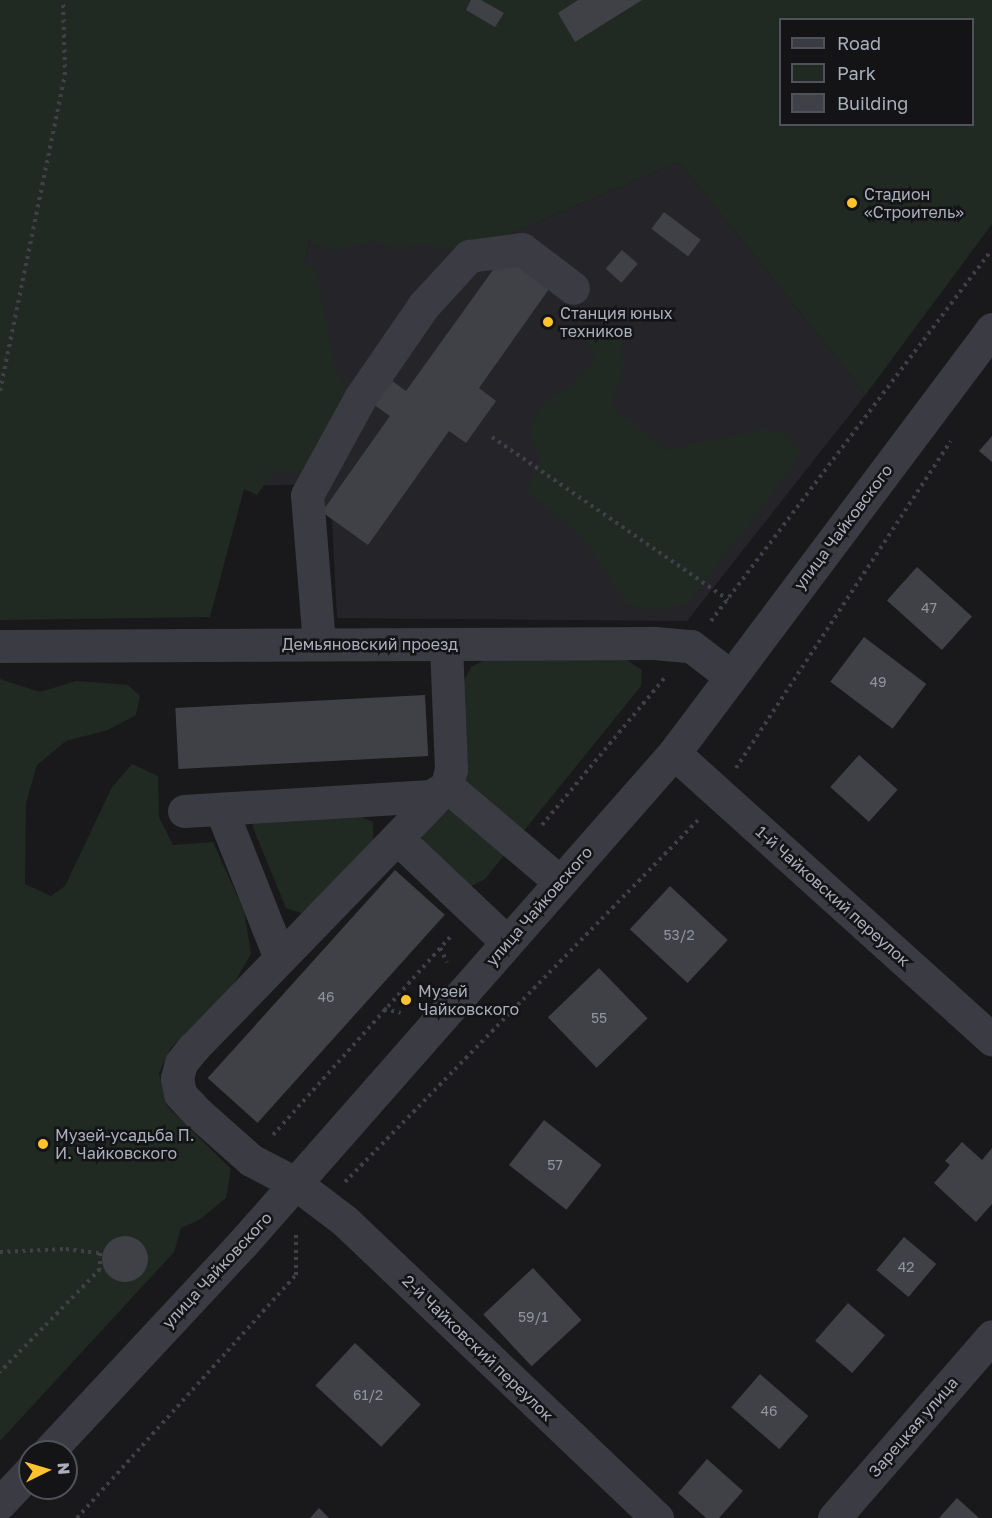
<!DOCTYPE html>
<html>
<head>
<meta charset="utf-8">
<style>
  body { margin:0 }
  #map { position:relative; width:992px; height:1518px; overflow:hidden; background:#19191b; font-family:"Golos Text",sans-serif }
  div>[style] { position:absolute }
  .built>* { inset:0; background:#252529 }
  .green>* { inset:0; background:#202a22 }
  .building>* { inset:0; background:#404146; transform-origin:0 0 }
  .round { border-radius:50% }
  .path>* { height:4px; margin-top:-2px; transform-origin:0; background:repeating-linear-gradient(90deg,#3f4148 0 3px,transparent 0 7.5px) }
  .minor>* { height:33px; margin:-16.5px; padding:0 16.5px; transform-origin:16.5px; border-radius:16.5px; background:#3b3c43 }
  .dots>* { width:16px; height:16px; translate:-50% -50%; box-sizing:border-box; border:3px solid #141417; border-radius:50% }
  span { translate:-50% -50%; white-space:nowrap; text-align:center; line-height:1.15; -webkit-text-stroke:5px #141417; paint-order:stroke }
  .number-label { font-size:14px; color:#90949e }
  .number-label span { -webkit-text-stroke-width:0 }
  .poi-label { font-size:16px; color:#aaafbc }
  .left { translate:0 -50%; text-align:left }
  .street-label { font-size:16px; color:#aaafbc }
  .legend { position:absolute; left:779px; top:18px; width:195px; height:108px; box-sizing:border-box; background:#141417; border:2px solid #505259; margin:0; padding:8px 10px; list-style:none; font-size:18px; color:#aaafbc }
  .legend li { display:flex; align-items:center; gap:12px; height:30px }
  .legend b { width:30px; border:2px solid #505259 }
  .north { position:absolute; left:18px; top:1440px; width:60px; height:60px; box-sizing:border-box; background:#141417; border:2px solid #505259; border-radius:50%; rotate:85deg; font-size:16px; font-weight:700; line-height:24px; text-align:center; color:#aaafbc }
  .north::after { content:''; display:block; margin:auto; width:21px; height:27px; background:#ffc42d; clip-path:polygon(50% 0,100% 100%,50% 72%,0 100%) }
</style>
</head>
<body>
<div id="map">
  <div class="built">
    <i style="clip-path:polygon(679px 162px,866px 394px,687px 621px,337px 618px,332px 520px,322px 512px,311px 484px,245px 486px,325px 185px,483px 245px)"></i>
  </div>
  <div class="green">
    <i style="clip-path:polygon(evenodd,0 0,992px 0,992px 224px,866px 394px,679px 162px,483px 245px,443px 250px,414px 243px,411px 247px,390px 247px,377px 241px,330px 251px,310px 240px,304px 264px,316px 268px,334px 363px,349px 396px,324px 473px,273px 472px,257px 495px,244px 489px,210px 617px,0 620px,0 0,780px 20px,972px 20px,972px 124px,780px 124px,780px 20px)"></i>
    <i style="clip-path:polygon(602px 327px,621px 337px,623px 369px,611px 406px,666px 450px,766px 429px,784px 433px,800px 450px,789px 472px,688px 602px,656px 611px,627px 604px,582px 536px,527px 491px,542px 455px,531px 443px,530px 424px,548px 400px,570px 387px,596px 357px,586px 341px)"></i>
    <i style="clip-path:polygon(486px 659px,625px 659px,642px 670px,641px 686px,485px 879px,471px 886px,424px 846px,421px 833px,452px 807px,465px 776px,464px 681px,471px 667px)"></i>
    <i style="clip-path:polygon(0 679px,40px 692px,76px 681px,128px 685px,140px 696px,136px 715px,108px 730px,66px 741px,37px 765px,26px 803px,25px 884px,51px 896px,65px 886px,112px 787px,132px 764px,158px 776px,159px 817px,173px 845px,213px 842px,244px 911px,251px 954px,233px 985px,170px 1049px,159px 1073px,167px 1106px,231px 1169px,226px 1198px,199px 1220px,181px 1228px,174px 1252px,0 1441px)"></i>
    <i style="clip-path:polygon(357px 815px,373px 822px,373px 842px,304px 914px,286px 908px,252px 825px,263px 820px)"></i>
  </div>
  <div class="building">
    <i style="clip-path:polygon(471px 0,481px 0,504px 13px,495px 27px,466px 10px)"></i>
    <i style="clip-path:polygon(578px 0,642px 0,575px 42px,558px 13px)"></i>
    <i style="left:664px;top:212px;width:46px;height:21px;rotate:37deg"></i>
    <i style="left:622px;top:250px;width:21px;height:25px;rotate:41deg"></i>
    <i style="clip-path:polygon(503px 256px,549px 289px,479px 388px,496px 401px,466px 443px,449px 431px,368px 545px,322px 512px,390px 416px,367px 400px,384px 375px,406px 391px)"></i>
    <i style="clip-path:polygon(992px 436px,992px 462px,979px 451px)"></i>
    <i style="left:917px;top:567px;width:74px;height:45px;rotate:42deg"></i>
    <i style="left:864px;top:637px;width:78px;height:56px;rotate:37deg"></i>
    <i style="left:425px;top:695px;width:61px;height:250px;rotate:87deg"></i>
    <i style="left:859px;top:755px;width:52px;height:43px;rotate:42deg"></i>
    <i style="left:395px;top:870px;width:67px;height:280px;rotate:42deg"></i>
    <i style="left:670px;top:886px;width:79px;height:59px;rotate:43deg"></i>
    <i style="left:599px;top:968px;width:70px;height:71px;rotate:46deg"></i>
    <i style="left:544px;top:1120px;width:73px;height:57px;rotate:38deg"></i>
    <i style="clip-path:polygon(962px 1142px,982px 1160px,992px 1148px,992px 1204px,976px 1222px,934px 1183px,950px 1165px,945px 1161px)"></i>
    <i class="round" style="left:102px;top:1236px;width:46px;height:46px"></i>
    <i style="left:904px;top:1237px;width:42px;height:43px;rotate:40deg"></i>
    <i style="left:533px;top:1268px;width:71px;height:68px;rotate:47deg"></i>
    <i style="left:848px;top:1303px;width:49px;height:50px;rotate:41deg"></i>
    <i style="left:355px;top:1343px;width:90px;height:58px;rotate:43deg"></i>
    <i style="left:760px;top:1374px;width:64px;height:44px;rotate:41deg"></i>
    <i style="clip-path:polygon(707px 1459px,743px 1491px,719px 1518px,706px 1518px,678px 1493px)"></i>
    <i style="clip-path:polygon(957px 1498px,979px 1518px,939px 1518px)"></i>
    <i style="clip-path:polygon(319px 1508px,329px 1518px,310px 1518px)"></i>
  </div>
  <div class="path">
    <i style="left:0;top:391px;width:323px;rotate:-78.4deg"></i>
    <i style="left:65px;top:75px;width:75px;rotate:-91.5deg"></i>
    <i style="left:492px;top:437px;width:287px;rotate:34.6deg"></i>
    <i style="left:711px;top:621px;width:465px;rotate:-52.9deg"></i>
    <i style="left:736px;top:768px;width:391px;rotate:-56.7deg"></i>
    <i style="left:542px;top:825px;width:194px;rotate:-50.2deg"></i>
    <i style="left:440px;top:948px;width:16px;rotate:63deg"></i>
    <i style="left:384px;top:1009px;width:17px;rotate:13deg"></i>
    <i style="left:273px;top:1135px;width:268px;rotate:-48.2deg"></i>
    <i style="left:345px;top:1182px;width:508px;rotate:-45.72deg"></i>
    <i style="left:0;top:1252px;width:66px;rotate:-2.6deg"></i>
    <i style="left:66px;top:1249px;width:34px;rotate:7deg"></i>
    <i style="left:100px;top:1253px;width:16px;rotate:90deg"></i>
    <i style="left:100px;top:1269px;width:144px;rotate:134.2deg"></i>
    <i style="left:77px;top:1518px;width:327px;rotate:-48deg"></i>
    <i style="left:296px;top:1275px;width:43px;rotate:-90deg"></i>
  </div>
  <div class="minor">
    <i style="left:319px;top:644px;width:149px;rotate:-94.6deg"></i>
    <i style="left:307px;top:495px;width:111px;rotate:-61.3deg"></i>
    <i style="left:360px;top:398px;width:113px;rotate:-55.5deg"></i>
    <i style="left:424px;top:305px;width:67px;rotate:-47.4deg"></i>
    <i style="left:469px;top:256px;width:53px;rotate:-7.5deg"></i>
    <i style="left:522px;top:249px;width:64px;rotate:37.4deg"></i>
    <i style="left:0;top:646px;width:654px;rotate:-0.26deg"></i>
    <i style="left:654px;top:643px;width:37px;rotate:5deg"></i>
    <i style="left:691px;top:646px;width:49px;rotate:37.6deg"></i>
    <i style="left:674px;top:753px;width:428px;rotate:42deg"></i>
    <i style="left:221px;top:809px;width:160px;rotate:68.4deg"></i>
    <i style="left:184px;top:811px;width:247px;rotate:-3.5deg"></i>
    <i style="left:431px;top:796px;width:19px;rotate:-32deg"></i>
    <i style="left:447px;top:786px;width:17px;rotate:-77deg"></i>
    <i style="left:451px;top:769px;width:124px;rotate:-92.3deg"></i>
    <i style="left:397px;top:838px;width:151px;rotate:43.4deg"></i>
    <i style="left:560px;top:882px;width:148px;rotate:-139.7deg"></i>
    <i style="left:447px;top:786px;width:365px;rotate:134.1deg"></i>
    <i style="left:193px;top:1048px;width:19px;rotate:129deg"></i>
    <i style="left:181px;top:1063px;width:16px;rotate:105deg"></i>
    <i style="left:177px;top:1078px;width:16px;rotate:79deg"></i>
    <i style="left:180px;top:1094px;width:26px;rotate:47deg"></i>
    <i style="left:198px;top:1113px;width:71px;rotate:41.6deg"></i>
    <i style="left:251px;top:1160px;width:50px;rotate:27.6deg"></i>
    <i style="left:295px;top:1183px;width:63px;rotate:37.2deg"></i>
    <i style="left:345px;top:1221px;width:431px;rotate:43.6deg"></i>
    <i style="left:48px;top:1452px;width:284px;rotate:-47deg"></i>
    <i style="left:242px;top:1244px;width:654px;rotate:-48.66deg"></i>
    <i style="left:674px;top:753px;width:530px;rotate:-53.13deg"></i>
    <i style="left:0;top:1503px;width:44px;rotate:-46.8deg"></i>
    <i style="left:834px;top:1518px;width:241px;rotate:-49deg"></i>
  </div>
  <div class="dots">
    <i style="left:852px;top:203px;background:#ffc42d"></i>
    <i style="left:548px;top:322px;background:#ffc42d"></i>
    <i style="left:406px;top:1000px;background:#ffc42d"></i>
    <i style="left:43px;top:1144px;background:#ffc42d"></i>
  </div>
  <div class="number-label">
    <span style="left:929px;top:608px">47</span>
    <span style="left:878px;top:682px">49</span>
    <span style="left:679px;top:935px">53/2</span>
    <span style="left:326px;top:997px">46</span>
    <span style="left:599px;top:1018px">55</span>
    <span style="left:555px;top:1165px">57</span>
    <span style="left:906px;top:1267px">42</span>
    <span style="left:533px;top:1317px">59/1</span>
    <span style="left:368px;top:1395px">61/2</span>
    <span style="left:769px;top:1411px">46</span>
  </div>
  <div class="poi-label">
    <span class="left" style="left:864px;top:203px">Стадион<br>«Строитель»</span>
    <span class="left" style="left:560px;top:322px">Станция юных<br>техников</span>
    <span class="left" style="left:418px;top:1000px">Музей<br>Чайковского</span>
    <span class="left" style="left:55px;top:1144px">Музей-усадьба П.<br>И. Чайковского</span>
  </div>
  <div class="street-label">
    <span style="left:843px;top:527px;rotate:-53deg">улица Чайковского</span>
    <span style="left:370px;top:644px">Демьяновский проезд</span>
    <span style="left:833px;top:896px;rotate:42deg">1-й Чайковский переулок</span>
    <span style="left:539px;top:906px;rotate:-49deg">улица Чайковского</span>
    <span style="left:217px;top:1270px;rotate:-47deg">улица Чайковского</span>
    <span style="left:478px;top:1348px;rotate:44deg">2-й Чайковский переулок</span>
    <span style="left:913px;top:1427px;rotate:-49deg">Зарецкая улица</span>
  </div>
  <ul class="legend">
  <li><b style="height:8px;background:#3b3c43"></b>Road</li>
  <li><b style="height:16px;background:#202a22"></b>Park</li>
  <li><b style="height:16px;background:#404146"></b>Building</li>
  </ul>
  <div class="north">N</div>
</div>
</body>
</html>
